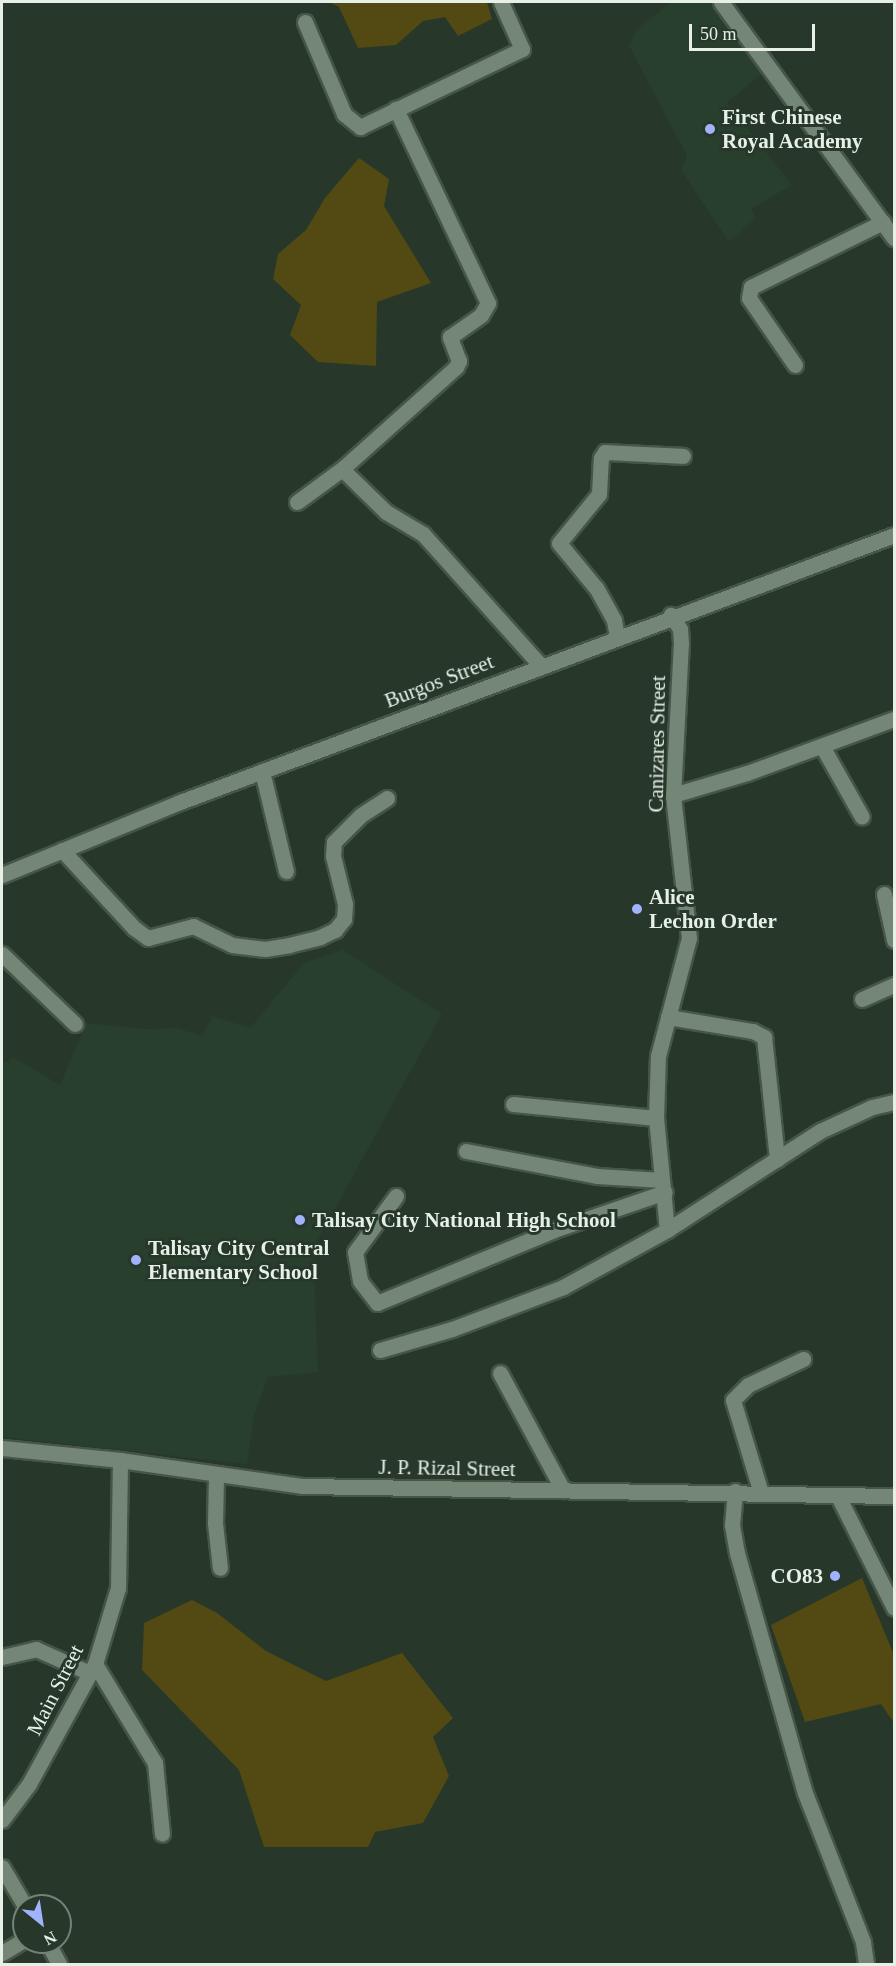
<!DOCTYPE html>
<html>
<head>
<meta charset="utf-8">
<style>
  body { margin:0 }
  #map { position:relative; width:896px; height:1966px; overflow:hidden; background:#27372a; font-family:Georgia,serif }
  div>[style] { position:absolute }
  .built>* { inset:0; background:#283f2d }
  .green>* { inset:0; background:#524a12 }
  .roads { filter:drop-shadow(2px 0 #475549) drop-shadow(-2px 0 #475549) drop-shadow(0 2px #475549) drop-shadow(0 -2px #475549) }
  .street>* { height:15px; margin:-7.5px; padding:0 7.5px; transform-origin:7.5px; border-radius:7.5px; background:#748777 }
  .secondary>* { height:15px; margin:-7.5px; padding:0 7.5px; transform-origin:7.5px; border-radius:7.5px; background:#748777 }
  .dots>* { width:16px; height:16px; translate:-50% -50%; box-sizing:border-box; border:3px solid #27372a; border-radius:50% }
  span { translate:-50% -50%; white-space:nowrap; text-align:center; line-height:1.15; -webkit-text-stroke:6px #27372a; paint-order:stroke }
  .poi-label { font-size:21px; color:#e6f0e7; font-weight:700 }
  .left { translate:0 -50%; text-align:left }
  .right { translate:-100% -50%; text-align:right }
  .street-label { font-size:21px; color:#e6f0e7 }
  .frame { position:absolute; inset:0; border:3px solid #e6f0e7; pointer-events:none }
  .north { position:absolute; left:12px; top:1894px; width:60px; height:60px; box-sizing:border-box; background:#27372a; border:2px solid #738176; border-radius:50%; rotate:150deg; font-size:16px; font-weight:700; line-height:24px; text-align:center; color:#e6f0e7 }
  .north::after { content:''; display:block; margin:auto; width:21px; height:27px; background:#a1b3fd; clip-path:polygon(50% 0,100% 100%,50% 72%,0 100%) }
  .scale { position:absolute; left:689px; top:24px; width:126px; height:27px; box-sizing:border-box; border:3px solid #e6f0e7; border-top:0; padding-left:8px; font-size:18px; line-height:21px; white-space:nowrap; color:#e6f0e7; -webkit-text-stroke:4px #27372a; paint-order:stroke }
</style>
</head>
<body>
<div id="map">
  <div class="built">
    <i style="clip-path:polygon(671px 2px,711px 2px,766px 71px,727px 102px,792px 185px,751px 209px,756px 218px,729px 242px,681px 170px,687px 156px,629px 46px,636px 30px)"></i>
    <i style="clip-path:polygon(343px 950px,442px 1014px,313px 1249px,318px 1372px,268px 1377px,254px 1416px,247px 1464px,2px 1437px,2px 1065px,13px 1057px,60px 1085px,86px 1023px,146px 1029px,177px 1028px,202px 1036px,212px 1016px,250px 1028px,304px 963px)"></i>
  </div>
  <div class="green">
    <i style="clip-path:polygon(329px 2px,487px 2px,492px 19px,458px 36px,445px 17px,423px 21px,396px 45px,358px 48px,339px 7px)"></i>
    <i style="clip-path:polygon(359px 158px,389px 179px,384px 206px,431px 283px,377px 302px,376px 366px,318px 362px,290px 335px,301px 305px,273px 279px,278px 254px,306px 230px,325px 198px)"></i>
    <i style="clip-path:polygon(862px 1578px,894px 1655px,894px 1723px,881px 1704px,805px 1722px,771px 1625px)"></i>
    <i style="clip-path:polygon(192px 1600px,217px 1613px,266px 1651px,326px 1681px,402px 1653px,453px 1718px,433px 1737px,449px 1776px,423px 1823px,375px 1832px,368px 1847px,264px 1847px,239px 1770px,142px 1670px,144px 1623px)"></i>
  </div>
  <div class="roads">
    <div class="street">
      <i style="left:305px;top:22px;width:100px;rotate:67deg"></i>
      <i style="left:344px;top:114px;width:21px;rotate:39deg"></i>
      <i style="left:360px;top:127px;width:180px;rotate:-25.7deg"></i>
      <i style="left:522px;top:49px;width:51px;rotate:-114.1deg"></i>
      <i style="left:795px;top:365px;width:81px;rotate:-124.5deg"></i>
      <i style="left:749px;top:298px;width:11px;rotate:-80deg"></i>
      <i style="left:751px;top:287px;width:147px;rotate:-26.2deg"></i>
      <i style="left:342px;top:469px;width:62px;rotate:44.3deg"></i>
      <i style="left:386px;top:512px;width:43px;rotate:30.7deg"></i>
      <i style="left:423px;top:534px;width:176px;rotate:48.2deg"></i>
      <i style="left:297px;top:502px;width:56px;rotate:-36.3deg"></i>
      <i style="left:342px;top:469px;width:153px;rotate:-41.8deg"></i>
      <i style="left:456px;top:367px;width:7px;rotate:-63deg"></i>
      <i style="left:459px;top:361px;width:26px;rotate:-111deg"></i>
      <i style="left:450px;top:337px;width:38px;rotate:-35deg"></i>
      <i style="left:481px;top:315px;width:14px;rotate:-60deg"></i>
      <i style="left:488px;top:303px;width:215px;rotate:-115.4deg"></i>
      <i style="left:617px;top:636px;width:16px;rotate:-101deg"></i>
      <i style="left:614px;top:620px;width:37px;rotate:-119deg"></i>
      <i style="left:596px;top:588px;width:58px;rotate:-129.4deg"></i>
      <i style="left:559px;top:543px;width:63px;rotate:-50.8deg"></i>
      <i style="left:599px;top:494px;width:36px;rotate:-87deg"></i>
      <i style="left:601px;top:458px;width:7px;rotate:-56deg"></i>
      <i style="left:605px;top:452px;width:78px;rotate:2.9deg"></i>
      <i style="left:822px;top:746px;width:81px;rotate:60.6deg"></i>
      <i style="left:262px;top:771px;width:103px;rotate:76.5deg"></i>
      <i style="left:673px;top:795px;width:77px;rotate:-16.6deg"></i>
      <i style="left:747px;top:773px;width:157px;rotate:-20.2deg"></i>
      <i style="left:62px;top:850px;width:106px;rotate:47.3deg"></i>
      <i style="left:134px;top:928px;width:17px;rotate:36deg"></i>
      <i style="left:148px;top:938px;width:47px;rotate:-14.9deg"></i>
      <i style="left:193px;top:926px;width:43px;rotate:26deg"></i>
      <i style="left:232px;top:945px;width:33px;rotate:7deg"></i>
      <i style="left:265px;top:949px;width:24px;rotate:-9deg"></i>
      <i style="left:289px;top:945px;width:32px;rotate:-14deg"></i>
      <i style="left:320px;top:937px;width:17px;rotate:-25deg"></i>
      <i style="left:335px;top:930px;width:14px;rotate:-51deg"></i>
      <i style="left:344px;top:919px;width:15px;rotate:-86deg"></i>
      <i style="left:345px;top:904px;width:49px;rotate:-104deg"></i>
      <i style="left:333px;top:856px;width:14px;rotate:-86deg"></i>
      <i style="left:334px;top:842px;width:38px;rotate:-45deg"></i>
      <i style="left:361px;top:815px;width:31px;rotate:-33deg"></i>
      <i style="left:884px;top:894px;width:47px;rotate:77.7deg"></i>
      <i style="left:2px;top:954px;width:101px;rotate:43.8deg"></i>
      <i style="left:862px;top:999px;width:35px;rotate:-24deg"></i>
      <i style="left:668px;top:1017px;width:86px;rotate:9.4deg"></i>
      <i style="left:753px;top:1031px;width:13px;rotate:29deg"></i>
      <i style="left:764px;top:1037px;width:123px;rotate:83.9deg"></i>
      <i style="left:513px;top:1104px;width:144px;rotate:5.6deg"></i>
      <i style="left:466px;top:1151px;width:133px;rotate:10.8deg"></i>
      <i style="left:597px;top:1176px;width:65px;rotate:3.5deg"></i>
      <i style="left:396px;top:1196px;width:69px;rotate:126.2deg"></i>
      <i style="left:355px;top:1252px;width:29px;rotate:80deg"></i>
      <i style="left:360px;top:1281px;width:28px;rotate:52deg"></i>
      <i style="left:377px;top:1303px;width:191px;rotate:-22.4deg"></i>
      <i style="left:554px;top:1230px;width:117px;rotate:-18.9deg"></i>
      <i style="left:667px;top:1230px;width:113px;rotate:-95.6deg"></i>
      <i style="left:656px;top:1118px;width:62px;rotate:-88.2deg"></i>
      <i style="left:658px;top:1056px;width:122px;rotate:-75.3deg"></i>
      <i style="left:689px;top:938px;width:144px;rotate:-96.4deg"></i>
      <i style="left:673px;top:795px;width:152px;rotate:-87deg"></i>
      <i style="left:681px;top:643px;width:14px;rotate:-94deg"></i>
      <i style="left:680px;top:629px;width:17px;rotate:-123deg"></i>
      <i style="left:380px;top:1350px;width:75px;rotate:-16.3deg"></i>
      <i style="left:452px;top:1329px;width:119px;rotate:-20.7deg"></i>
      <i style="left:563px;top:1287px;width:119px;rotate:-28.7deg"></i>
      <i style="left:667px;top:1230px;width:182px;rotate:-32.9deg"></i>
      <i style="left:820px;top:1131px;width:57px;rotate:-24.8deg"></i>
      <i style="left:872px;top:1107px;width:23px;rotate:-13deg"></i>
      <i style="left:500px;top:1373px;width:133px;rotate:61.7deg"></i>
      <i style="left:216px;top:1476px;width:47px;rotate:91.2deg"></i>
      <i style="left:215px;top:1523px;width:45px;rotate:83.7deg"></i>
      <i style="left:735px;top:1491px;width:34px;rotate:95deg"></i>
      <i style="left:732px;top:1525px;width:28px;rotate:80deg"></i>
      <i style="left:737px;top:1553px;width:249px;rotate:74.2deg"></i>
      <i style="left:805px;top:1793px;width:160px;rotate:68.7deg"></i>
      <i style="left:863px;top:1942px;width:22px;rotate:82deg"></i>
      <i style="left:761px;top:1493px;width:97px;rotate:-106.8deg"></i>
      <i style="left:733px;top:1400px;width:21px;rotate:-45deg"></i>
      <i style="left:748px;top:1385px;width:61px;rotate:-25.3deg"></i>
      <i style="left:838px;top:1496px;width:125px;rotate:63.4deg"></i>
      <i style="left:2px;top:1657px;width:35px;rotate:-13deg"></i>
      <i style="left:36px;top:1649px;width:59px;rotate:24deg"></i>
      <i style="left:95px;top:1664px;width:116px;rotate:58.8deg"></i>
      <i style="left:155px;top:1763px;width:71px;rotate:84.4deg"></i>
      <i style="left:2px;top:1820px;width:45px;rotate:-53.1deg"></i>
      <i style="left:29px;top:1784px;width:137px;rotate:-61.2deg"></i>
      <i style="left:95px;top:1664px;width:79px;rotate:-73.2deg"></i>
      <i style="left:118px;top:1588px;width:128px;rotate:-89.1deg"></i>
      <i style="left:2px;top:1867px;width:45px;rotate:59.5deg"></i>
      <i style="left:47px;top:1942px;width:25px;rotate:61deg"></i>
      <i style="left:2px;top:1953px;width:26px;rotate:-31deg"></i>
    </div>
    <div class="secondary">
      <i style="left:721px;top:2px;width:293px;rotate:53.8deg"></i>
      <i style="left:2px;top:875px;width:192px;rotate:-22.3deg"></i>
      <i style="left:180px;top:802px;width:762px;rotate:-20.5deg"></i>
      <i style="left:2px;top:1448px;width:119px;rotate:5.8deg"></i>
      <i style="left:120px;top:1460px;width:185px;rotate:8.1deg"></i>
      <i style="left:303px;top:1486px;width:591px;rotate:0.97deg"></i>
    </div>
  </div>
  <div class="dots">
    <i style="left:710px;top:129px;background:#a1b3fd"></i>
    <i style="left:637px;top:909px;background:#a1b3fd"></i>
    <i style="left:300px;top:1220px;background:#a1b3fd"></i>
    <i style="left:136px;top:1260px;background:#a1b3fd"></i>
    <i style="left:835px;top:1576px;background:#a1b3fd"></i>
  </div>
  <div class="poi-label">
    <span class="left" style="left:722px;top:129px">First Chinese<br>Royal Academy</span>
    <span class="left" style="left:649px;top:909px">Alice<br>Lechon Order</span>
    <span class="left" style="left:312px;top:1220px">Talisay City National High School</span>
    <span class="left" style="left:148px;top:1260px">Talisay City Central<br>Elementary School</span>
    <span class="right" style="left:823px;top:1576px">CO83</span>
  </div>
  <div class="street-label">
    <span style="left:439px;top:681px;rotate:-21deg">Burgos Street</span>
    <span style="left:657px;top:744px;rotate:-89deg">Canizares Street</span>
    <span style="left:447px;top:1468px;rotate:1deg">J. P. Rizal Street</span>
    <span style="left:55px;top:1690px;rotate:-63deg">Main Street</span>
  </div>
  <div class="frame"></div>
  <div class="north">N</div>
  <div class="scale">50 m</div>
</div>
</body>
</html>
